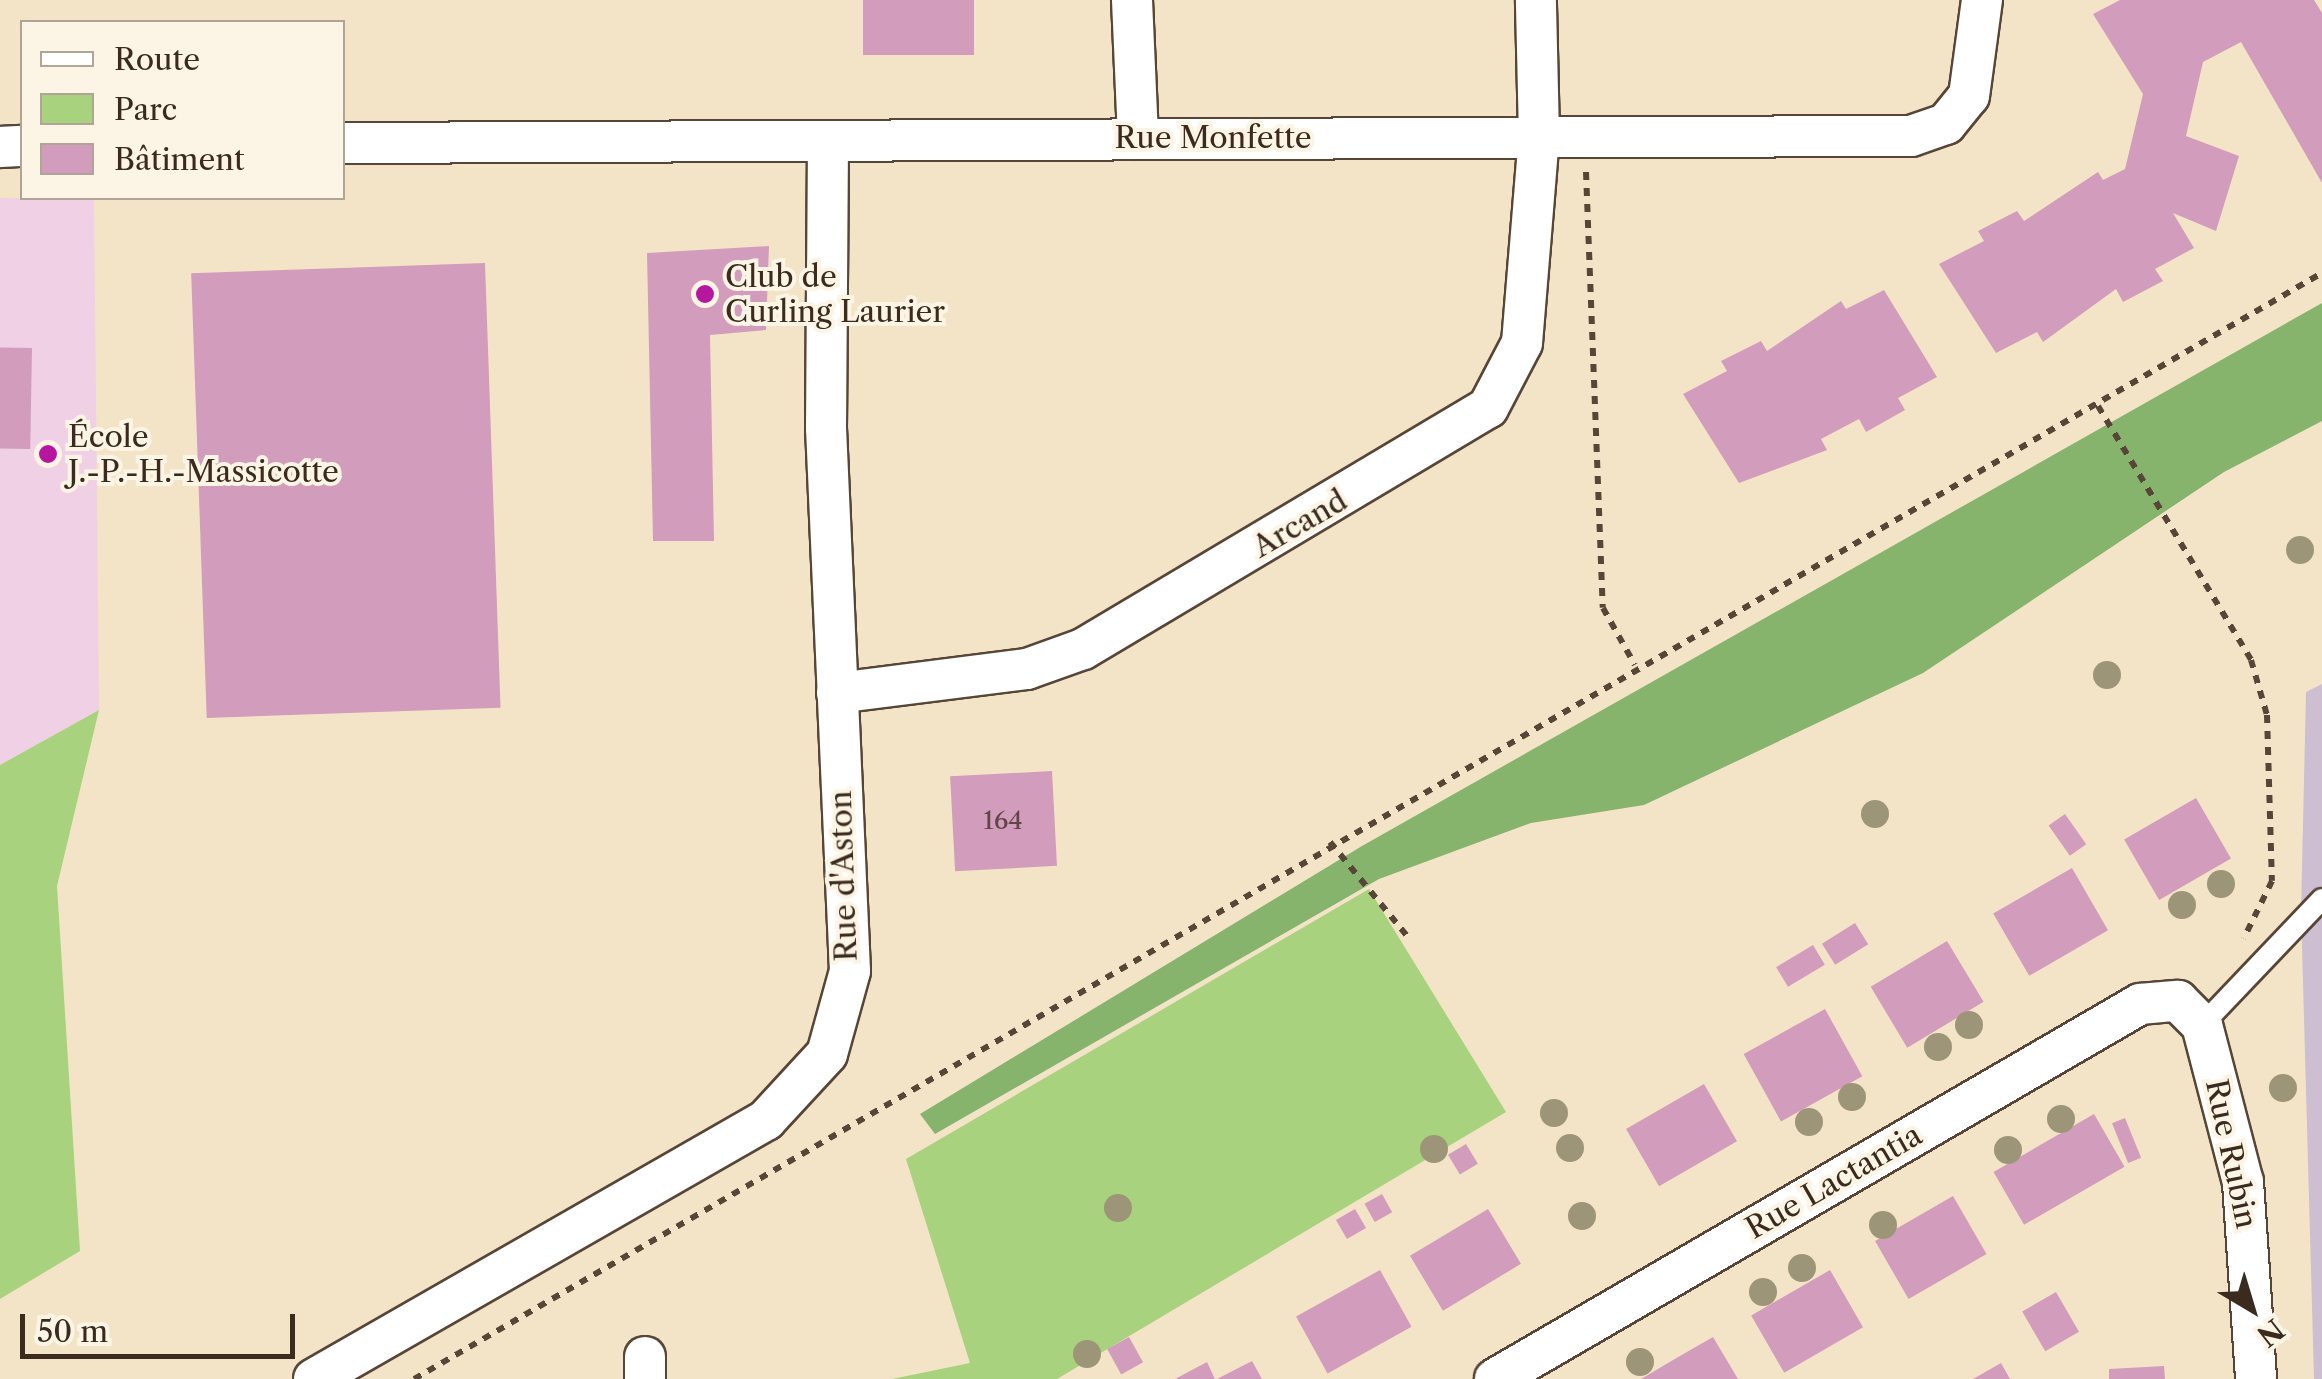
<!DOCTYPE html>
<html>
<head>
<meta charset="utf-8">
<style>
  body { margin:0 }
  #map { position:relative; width:2322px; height:1379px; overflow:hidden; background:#f4e4c7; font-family:"Libre Caslon Text",serif }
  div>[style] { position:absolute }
  .built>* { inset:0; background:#f0d0e5 }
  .industrial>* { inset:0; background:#cebed2 }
  .green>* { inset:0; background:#a8d27d }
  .forest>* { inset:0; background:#86b46c }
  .building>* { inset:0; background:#d29cbc; transform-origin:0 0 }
  .path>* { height:6px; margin-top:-3px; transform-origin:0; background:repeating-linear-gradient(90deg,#574637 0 8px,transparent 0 16px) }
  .roads { filter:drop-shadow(2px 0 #574637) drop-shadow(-2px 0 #574637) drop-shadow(0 2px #574637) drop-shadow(0 -2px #574637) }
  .lane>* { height:20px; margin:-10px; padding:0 10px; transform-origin:10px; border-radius:10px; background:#fff }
  .street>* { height:40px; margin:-20px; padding:0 20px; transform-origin:20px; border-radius:20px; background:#fff }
  .trees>* { width:28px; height:28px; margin:-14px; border-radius:50%; background:#9d9577 }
  .dots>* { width:28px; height:28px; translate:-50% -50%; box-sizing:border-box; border:5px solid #fcf5e5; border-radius:50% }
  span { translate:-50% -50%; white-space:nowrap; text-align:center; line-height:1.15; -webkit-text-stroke:8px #fcf5e5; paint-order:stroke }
  .number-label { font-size:25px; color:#614646 }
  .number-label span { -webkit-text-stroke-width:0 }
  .street-label { font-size:30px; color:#3b2a1e }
  .poi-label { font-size:30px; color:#3b2a1e }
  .left { translate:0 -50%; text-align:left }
  .legend { position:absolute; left:20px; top:20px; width:325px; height:180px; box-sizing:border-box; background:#fcf5e5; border:2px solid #afa495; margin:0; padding:12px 18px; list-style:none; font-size:30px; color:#3b2a1e }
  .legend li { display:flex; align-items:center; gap:20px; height:50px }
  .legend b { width:50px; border:2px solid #afa495 }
  .north { position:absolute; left:2202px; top:1259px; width:100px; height:100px; -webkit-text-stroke:8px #fcf5e5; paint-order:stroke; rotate:142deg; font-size:28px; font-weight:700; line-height:40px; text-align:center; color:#3b2a1e }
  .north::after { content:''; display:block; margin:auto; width:35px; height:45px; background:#3b2a1e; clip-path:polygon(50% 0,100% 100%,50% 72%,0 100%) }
  .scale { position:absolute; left:20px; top:1314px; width:275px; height:45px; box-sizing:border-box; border:5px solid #3b2a1e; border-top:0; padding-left:12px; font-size:30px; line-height:35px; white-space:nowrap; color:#3b2a1e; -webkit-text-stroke:8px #fcf5e5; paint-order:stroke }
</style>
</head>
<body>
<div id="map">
  <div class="built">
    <i style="clip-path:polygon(0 198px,94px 199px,99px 710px,0 765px)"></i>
  </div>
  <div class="industrial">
    <i style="clip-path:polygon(2322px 684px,2322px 1379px,2314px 1379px,2301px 911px,2306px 692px)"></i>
  </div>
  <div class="green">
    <i style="clip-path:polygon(99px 710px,57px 886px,80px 1251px,0 1299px,0 765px)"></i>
    <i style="clip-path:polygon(1369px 889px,1506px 1112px,1057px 1379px,892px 1379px,970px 1363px,906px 1159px)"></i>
  </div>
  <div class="forest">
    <i style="clip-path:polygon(2322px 303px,2322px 421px,2224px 472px,1923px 673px,1644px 805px,1531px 823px,1379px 879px,935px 1134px,920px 1114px,1362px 846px)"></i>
  </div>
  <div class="building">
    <i style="left:863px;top:0;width:111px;height:55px"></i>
    <i style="clip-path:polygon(2120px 0,2314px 0,2322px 13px,2322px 183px,2241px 42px,2203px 62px,2186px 136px,2239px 156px,2216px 231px,2173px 213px,2194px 248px,2155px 269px,2163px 281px,2123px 302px,2116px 289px,2043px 342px,2037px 332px,1996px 353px,1939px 264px,1984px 241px,1978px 231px,2017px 211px,2024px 221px,2098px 172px,2103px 180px,2125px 169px,2143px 94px,2093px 14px)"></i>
    <i style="clip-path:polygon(769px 246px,766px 330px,710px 335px,714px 541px,653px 541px,647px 253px)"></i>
    <i style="left:485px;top:263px;width:445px;height:294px;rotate:88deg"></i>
    <i style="clip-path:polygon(1884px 290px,1937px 377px,1898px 398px,1905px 410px,1866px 432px,1859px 419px,1821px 439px,1827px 450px,1739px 483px,1683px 394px,1727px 371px,1721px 361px,1761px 341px,1767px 351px,1841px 301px,1846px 309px)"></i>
    <i style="left:32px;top:348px;width:101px;height:32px;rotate:91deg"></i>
    <i style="left:1052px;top:771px;width:95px;height:102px;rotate:87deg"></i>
    <i style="left:2196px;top:798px;width:70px;height:83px;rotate:60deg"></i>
    <i style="left:2065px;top:814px;width:37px;height:20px;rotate:55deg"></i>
    <i style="left:2072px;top:868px;width:72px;height:91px;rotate:60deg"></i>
    <i style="left:1855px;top:923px;width:25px;height:39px;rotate:58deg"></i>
    <i style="left:1947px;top:941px;width:71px;height:89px;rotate:59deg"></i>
    <i style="left:1813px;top:945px;width:23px;height:43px;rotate:59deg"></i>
    <i style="left:1825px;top:1009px;width:77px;height:93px;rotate:61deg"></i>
    <i style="left:1704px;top:1084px;width:66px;height:90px;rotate:60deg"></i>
    <i style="left:2094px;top:1114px;width:61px;height:116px;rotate:60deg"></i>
    <i style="left:2125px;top:1118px;width:43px;height:14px;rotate:68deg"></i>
    <i style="left:1466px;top:1144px;width:23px;height:21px;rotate:59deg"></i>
    <i style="left:1382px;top:1194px;width:21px;height:20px;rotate:61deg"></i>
    <i style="left:1953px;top:1196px;width:67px;height:90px;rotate:60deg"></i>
    <i style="left:1355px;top:1209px;width:22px;height:22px;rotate:60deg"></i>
    <i style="left:1488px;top:1209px;width:64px;height:91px;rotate:59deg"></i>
    <i style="left:1380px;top:1270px;width:65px;height:96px;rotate:61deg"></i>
    <i style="left:1830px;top:1270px;width:66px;height:91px;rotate:60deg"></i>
    <i style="left:2056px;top:1292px;width:46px;height:39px;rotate:60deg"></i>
    <i style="left:1129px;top:1337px;width:29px;height:25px;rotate:61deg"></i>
    <i style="clip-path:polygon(1713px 1337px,1738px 1379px,1641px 1379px,1673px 1360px)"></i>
    <i style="clip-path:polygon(1252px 1361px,1262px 1379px,1217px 1379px)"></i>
    <i style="clip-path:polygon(1207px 1362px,1215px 1379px,1175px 1379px)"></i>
    <i style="clip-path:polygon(2001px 1363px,2010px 1379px,1973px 1379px)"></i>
    <i style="clip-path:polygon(2164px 1366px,2165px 1379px,2109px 1379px,2109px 1369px)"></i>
  </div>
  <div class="path">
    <i style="left:1586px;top:172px;width:436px;rotate:87.8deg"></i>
    <i style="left:1603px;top:608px;width:65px;rotate:60.7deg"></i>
    <i style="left:2098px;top:406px;width:297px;rotate:58.9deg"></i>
    <i style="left:2251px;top:660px;width:57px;rotate:73.8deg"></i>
    <i style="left:2267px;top:715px;width:166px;rotate:88.3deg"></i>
    <i style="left:2272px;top:881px;width:64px;rotate:116.2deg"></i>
    <i style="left:1330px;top:842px;width:123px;rotate:50.6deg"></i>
    <i style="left:414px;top:1379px;width:2205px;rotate:-30.1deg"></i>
  </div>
  <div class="roads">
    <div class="lane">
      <i style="left:2202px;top:1025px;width:174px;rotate:-46.4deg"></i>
    </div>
    <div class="street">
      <i style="left:1132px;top:0;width:139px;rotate:87.5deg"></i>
      <i style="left:342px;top:143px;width:1569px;rotate:-0.26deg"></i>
      <i style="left:1911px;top:136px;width:37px;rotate:-19deg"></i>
      <i style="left:1946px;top:124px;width:36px;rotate:-51deg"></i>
      <i style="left:1969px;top:96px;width:97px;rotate:-82.3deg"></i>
      <i style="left:0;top:147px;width:22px;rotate:-3deg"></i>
      <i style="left:837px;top:693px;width:192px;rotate:-7.2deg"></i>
      <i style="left:1027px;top:669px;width:59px;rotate:-19.7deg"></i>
      <i style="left:1083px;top:649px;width:471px;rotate:-30.8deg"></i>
      <i style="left:1488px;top:408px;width:73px;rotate:-62.4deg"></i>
      <i style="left:1522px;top:343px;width:207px;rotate:-85.3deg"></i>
      <i style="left:1539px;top:137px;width:137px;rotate:-91.3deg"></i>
      <i style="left:314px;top:1379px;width:521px;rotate:-29.81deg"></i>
      <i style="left:766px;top:1120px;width:90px;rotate:-47.3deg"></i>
      <i style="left:827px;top:1054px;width:86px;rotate:-74.5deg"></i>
      <i style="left:850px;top:971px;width:544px;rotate:-92.53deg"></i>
      <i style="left:826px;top:428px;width:284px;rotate:-89.6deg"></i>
      <i style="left:645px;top:1379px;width:22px;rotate:-90deg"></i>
      <i style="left:1495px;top:1379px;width:746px;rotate:-30.17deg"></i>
      <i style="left:2140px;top:1004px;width:38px;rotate:-5deg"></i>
      <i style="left:2178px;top:1001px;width:34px;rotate:45deg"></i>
      <i style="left:2202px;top:1025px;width:162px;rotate:75.4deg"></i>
      <i style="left:2243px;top:1182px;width:197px;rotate:86.2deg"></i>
    </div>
  </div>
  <div class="trees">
    <i style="left:2300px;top:550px"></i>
    <i style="left:2107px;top:675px"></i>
    <i style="left:1875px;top:814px"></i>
    <i style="left:2221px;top:884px"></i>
    <i style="left:2182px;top:905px"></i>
    <i style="left:1969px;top:1025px"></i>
    <i style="left:1938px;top:1047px"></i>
    <i style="left:2283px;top:1088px"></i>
    <i style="left:1852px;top:1097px"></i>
    <i style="left:1554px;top:1113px"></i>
    <i style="left:2061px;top:1119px"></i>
    <i style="left:1809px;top:1122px"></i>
    <i style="left:1570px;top:1148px"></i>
    <i style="left:1434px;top:1149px"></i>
    <i style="left:2008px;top:1150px"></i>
    <i style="left:1118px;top:1208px"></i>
    <i style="left:1582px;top:1216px"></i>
    <i style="left:1883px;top:1225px"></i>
    <i style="left:1802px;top:1268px"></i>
    <i style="left:1763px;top:1292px"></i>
    <i style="left:1087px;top:1354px"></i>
    <i style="left:1640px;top:1362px"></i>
  </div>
  <div class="dots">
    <i style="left:705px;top:294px;background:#b5179e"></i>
    <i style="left:48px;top:454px;background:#b5179e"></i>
  </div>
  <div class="number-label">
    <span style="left:1003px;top:821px">164</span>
  </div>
  <div class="street-label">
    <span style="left:1213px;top:138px">Rue Monfette</span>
    <span style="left:1300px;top:524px;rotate:-30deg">Arcand</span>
    <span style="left:844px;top:876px;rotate:-92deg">Rue d'Aston</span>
    <span style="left:2231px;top:1154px;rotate:78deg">Rue Rubin</span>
    <span style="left:1834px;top:1182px;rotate:-30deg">Rue Lactantia</span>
  </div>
  <div class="poi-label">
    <span class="left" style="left:725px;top:294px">Club de<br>Curling Laurier</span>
    <span class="left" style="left:68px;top:454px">École<br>J.-P.-H.-Massicotte</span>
  </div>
  <ul class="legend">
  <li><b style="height:12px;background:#fff"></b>Route</li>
  <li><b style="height:28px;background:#a8d27d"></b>Parc</li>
  <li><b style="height:28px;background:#d29cbc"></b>Bâtiment</li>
  </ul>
  <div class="north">N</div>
  <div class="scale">50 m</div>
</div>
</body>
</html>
